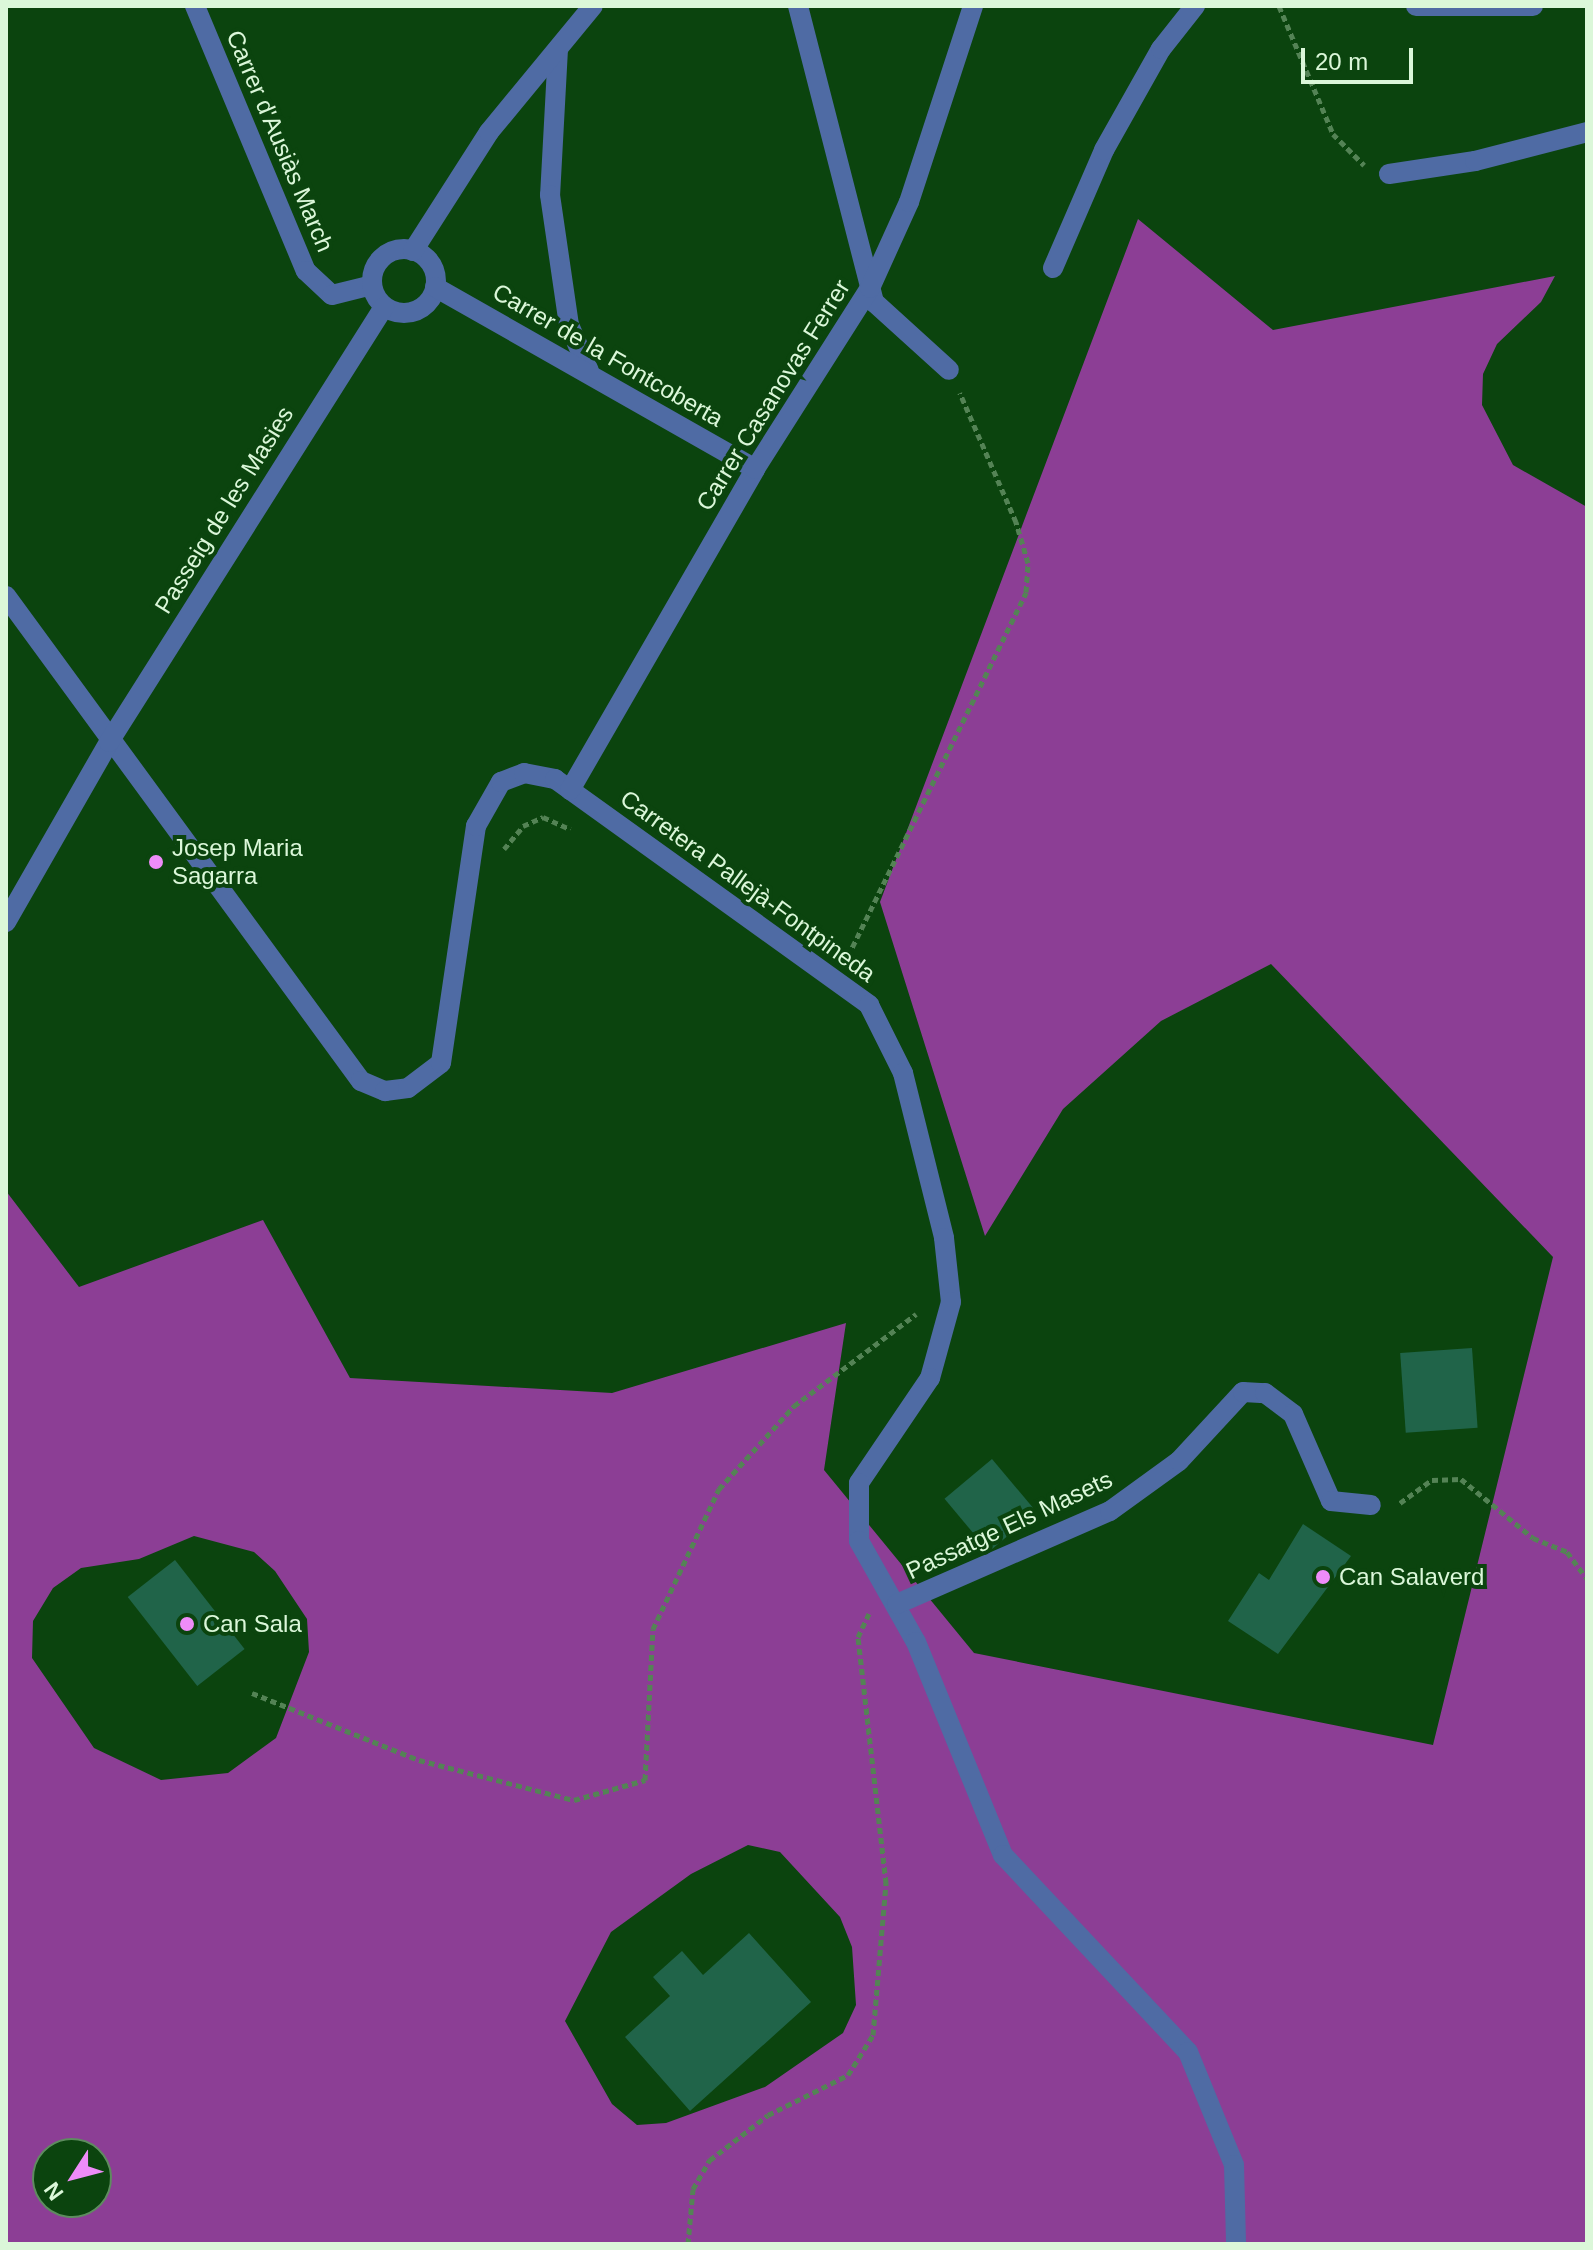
<!DOCTYPE html>
<html>
<head>
<meta charset="utf-8">
<style>
  body { margin:0 }
  #map { position:relative; width:1593px; height:2250px; overflow:hidden; background:#0b440e; font-family:Helvetica,sans-serif }
  div>[style] { position:absolute }
  .forest>* { inset:0; background:#8c3e95 }
  .building>* { inset:0; background:#206449; transform-origin:0 0 }
  .path>* { height:5px; margin-top:-2.5px; transform-origin:0; background:repeating-linear-gradient(90deg,#548355 0 6px,transparent 0 10px) }
  .minor>* { height:20px; margin:-10px; padding:0 10px; transform-origin:10px; border-radius:10px; background:#4f6ba4 }
  .minor>.ring { margin:-10px; padding:0; box-sizing:content-box; background:none; border:20px solid #4f6ba4; border-radius:50% }
  .dots>* { width:22px; height:22px; translate:-50% -50%; box-sizing:border-box; border:4px solid #0b440e; border-radius:50% }
  span { translate:-50% -50%; white-space:nowrap; text-align:center; line-height:1.15; -webkit-text-stroke:8px #0b440e; paint-order:stroke }
  .street-label { font-size:24px; color:#dbf7d9 }
  .poi-label { font-size:24px; color:#dbf7d9 }
  .left { translate:0 -50%; text-align:left }
  .frame { position:absolute; inset:0; border:8px solid #dbf7d9; pointer-events:none }
  .north { position:absolute; left:32px; top:2138px; width:80px; height:80px; box-sizing:border-box; background:#0b440e; border:2px solid #5e8c5f; border-radius:50%; rotate:234deg; font-size:22px; font-weight:700; line-height:32px; text-align:center; color:#dbf7d9 }
  .north::after { content:''; display:block; margin:auto; width:28px; height:36px; background:#ee8cf8; clip-path:polygon(50% 0,100% 100%,50% 72%,0 100%) }
  .scale { position:absolute; left:1301px; top:48px; width:112px; height:36px; box-sizing:border-box; border:4px solid #dbf7d9; border-top:0; padding-left:10px; font-size:24px; line-height:28px; white-space:nowrap; color:#dbf7d9; -webkit-text-stroke:6px #0b440e; paint-order:stroke }
</style>
</head>
<body>
<div id="map">
  <div class="forest">
    <i style="clip-path:polygon(evenodd,1138px 219px,1273px 330px,1555px 276px,1541px 302px,1497px 344px,1483px 374px,1482px 405px,1513px 465px,1587px 507px,1587px 2244px,6px 2244px,6px 1191px,79px 1287px,263px 1220px,350px 1378px,612px 1393px,846px 1323px,824px 1470px,974px 1653px,1433px 1745px,1553px 1257px,1271px 964px,1161px 1021px,1063px 1109px,985px 1236px,880px 902px,1138px 219px,194px 1536px,254px 1552px,275px 1571px,307px 1619px,309px 1652px,276px 1738px,228px 1773px,161px 1780px,94px 1748px,32px 1658px,33px 1621px,53px 1588px,81px 1568px,139px 1559px,194px 1536px,1138px 219px,748px 1845px,780px 1852px,840px 1917px,852px 1947px,856px 2005px,843px 2033px,765px 2087px,666px 2123px,637px 2125px,612px 2104px,565px 2021px,611px 1932px,691px 1874px,748px 1845px,1138px 219px,48px 2154px,96px 2154px,96px 2202px,48px 2202px,48px 2154px)"></i>
  </div>
  <div class="building">
    <i style="left:1472px;top:1348px;width:80px;height:72px;rotate:86deg"></i>
    <i style="left:992px;top:1459px;width:69px;height:62px;rotate:50deg"></i>
    <i style="clip-path:polygon(1303px 1524px,1351px 1556px,1278px 1654px,1228px 1621px,1259px 1573px,1269px 1580px)"></i>
    <i style="left:175px;top:1560px;width:113px;height:60px;rotate:52deg"></i>
    <i style="clip-path:polygon(749px 1933px,811px 2002px,690px 2111px,625px 2037px,670px 1996px,653px 1977px,682px 1951px,703px 1975px)"></i>
  </div>
  <div class="path">
    <i style="left:1279px;top:6px;width:139px;rotate:67.1deg"></i>
    <i style="left:1333px;top:134px;width:44px;rotate:45deg"></i>
    <i style="left:504px;top:849px;width:30px;rotate:-50deg"></i>
    <i style="left:523px;top:826px;width:22px;rotate:-24deg"></i>
    <i style="left:543px;top:817px;width:30px;rotate:24deg"></i>
    <i style="left:848px;top:956px;width:405px;rotate:-63.9deg"></i>
    <i style="left:1026px;top:592px;width:29px;rotate:-86deg"></i>
    <i style="left:1028px;top:563px;width:43px;rotate:-106.3deg"></i>
    <i style="left:1016px;top:522px;width:141px;rotate:-113.5deg"></i>
    <i style="left:1400px;top:1503px;width:39px;rotate:-36deg"></i>
    <i style="left:1432px;top:1480px;width:29px;rotate:-2deg"></i>
    <i style="left:1461px;top:1479px;width:93px;rotate:39.3deg"></i>
    <i style="left:1533px;top:1538px;width:37px;rotate:22deg"></i>
    <i style="left:1567px;top:1552px;width:34px;rotate:53deg"></i>
    <i style="left:252px;top:1693px;width:180px;rotate:21.9deg"></i>
    <i style="left:419px;top:1760px;width:160px;rotate:14.5deg"></i>
    <i style="left:574px;top:1800px;width:74px;rotate:-15.7deg"></i>
    <i style="left:645px;top:1780px;width:151px;rotate:-87deg"></i>
    <i style="left:653px;top:1629px;width:155px;rotate:-64.8deg"></i>
    <i style="left:719px;top:1489px;width:112px;rotate:-47.9deg"></i>
    <i style="left:794px;top:1406px;width:153px;rotate:-37deg"></i>
    <i style="left:688px;top:2244px;width:55px;rotate:-84.8deg"></i>
    <i style="left:693px;top:2189px;width:34px;rotate:-60deg"></i>
    <i style="left:710px;top:2160px;width:73px;rotate:-37.8deg"></i>
    <i style="left:768px;top:2115px;width:89px;rotate:-26.6deg"></i>
    <i style="left:848px;top:2075px;width:47px;rotate:-58deg"></i>
    <i style="left:873px;top:2035px;width:153px;rotate:-85.1deg"></i>
    <i style="left:886px;top:1883px;width:248px;rotate:-96.5deg"></i>
    <i style="left:858px;top:1637px;width:26px;rotate:-65deg"></i>
  </div>
  <div class="minor">
    <i style="left:195px;top:6px;width:287px;rotate:67.3deg"></i>
    <i style="left:306px;top:271px;width:35px;rotate:43deg"></i>
    <i style="left:332px;top:295px;width:41px;rotate:-14deg"></i>
    <i style="left:798px;top:6px;width:306px;rotate:75.6deg"></i>
    <i style="left:874px;top:302px;width:101px;rotate:42.2deg"></i>
    <i style="left:1416px;top:6px;width:117px"></i>
    <i style="left:558px;top:49px;width:146px;rotate:93.1deg"></i>
    <i style="left:550px;top:195px;width:131px;rotate:81.7deg"></i>
    <i style="left:569px;top:325px;width:50px;rotate:66.5deg"></i>
    <i style="left:1389px;top:174px;width:87px;rotate:-8.6deg"></i>
    <i style="left:1475px;top:161px;width:116px;rotate:-14.5deg"></i>
    <i class="ring" style="left:372px;top:249px;width:44px;height:44px"></i>
    <i style="left:413px;top:251px;width:141px;rotate:-57.4deg"></i>
    <i style="left:489px;top:132px;width:163px;rotate:-50.5deg"></i>
    <i style="left:1053px;top:268px;width:129px;rotate:-66.6deg"></i>
    <i style="left:1104px;top:150px;width:116px;rotate:-60.6deg"></i>
    <i style="left:1161px;top:49px;width:55px;rotate:-51.7deg"></i>
    <i style="left:435px;top:287px;width:368px;rotate:29.6deg"></i>
    <i style="left:6px;top:596px;width:601px;rotate:53.8deg"></i>
    <i style="left:361px;top:1081px;width:26px;rotate:23deg"></i>
    <i style="left:385px;top:1091px;width:23px;rotate:-7deg"></i>
    <i style="left:408px;top:1088px;width:41px;rotate:-37.1deg"></i>
    <i style="left:441px;top:1063px;width:240px;rotate:-81.6deg"></i>
    <i style="left:476px;top:826px;width:51px;rotate:-60.4deg"></i>
    <i style="left:501px;top:782px;width:25px;rotate:-21deg"></i>
    <i style="left:524px;top:773px;width:32px;rotate:11deg"></i>
    <i style="left:555px;top:779px;width:387px;rotate:35.7deg"></i>
    <i style="left:869px;top:1005px;width:76px;rotate:63.4deg"></i>
    <i style="left:903px;top:1073px;width:170px;rotate:76deg"></i>
    <i style="left:944px;top:1238px;width:64px;rotate:83.8deg"></i>
    <i style="left:951px;top:1302px;width:79px;rotate:105.4deg"></i>
    <i style="left:930px;top:1378px;width:127px;rotate:124.1deg"></i>
    <i style="left:859px;top:1483px;width:58px;rotate:90deg"></i>
    <i style="left:859px;top:1541px;width:116px;rotate:60.6deg"></i>
    <i style="left:916px;top:1642px;width:230px;rotate:67.8deg"></i>
    <i style="left:1003px;top:1855px;width:270px;rotate:46.8deg"></i>
    <i style="left:1188px;top:2052px;width:122px;rotate:67.8deg"></i>
    <i style="left:1234px;top:2165px;width:79px;rotate:88.5deg"></i>
    <i style="left:570px;top:790px;width:370px;rotate:-60deg"></i>
    <i style="left:755px;top:469px;width:214px;rotate:-57.6deg"></i>
    <i style="left:870px;top:288px;width:94px;rotate:-65.6deg"></i>
    <i style="left:909px;top:202px;width:206px;rotate:-71.9deg"></i>
    <i style="left:6px;top:922px;width:207px;rotate:-60.2deg"></i>
    <i style="left:109px;top:742px;width:515px;rotate:-57.7deg"></i>
    <i style="left:897px;top:1604px;width:232px;rotate:-23.6deg"></i>
    <i style="left:1110px;top:1511px;width:85px;rotate:-35.9deg"></i>
    <i style="left:1179px;top:1461px;width:94px;rotate:-47.2deg"></i>
    <i style="left:1243px;top:1392px;width:22px;rotate:3deg"></i>
    <i style="left:1265px;top:1393px;width:35px;rotate:37deg"></i>
    <i style="left:1293px;top:1414px;width:95px;rotate:66.4deg"></i>
    <i style="left:1331px;top:1501px;width:40px;rotate:5.7deg"></i>
  </div>
  <div class="dots">
    <i style="left:156px;top:862px;background:#ee8cf8"></i>
    <i style="left:1323px;top:1577px;background:#ee8cf8"></i>
    <i style="left:187px;top:1624px;background:#ee8cf8"></i>
  </div>
  <div class="street-label">
    <span style="left:280px;top:141px;rotate:67deg">Carrer d'Ausiàs March</span>
    <span style="left:608px;top:355px;rotate:30deg">Carrer de la Fontcoberta</span>
    <span style="left:773px;top:395px;rotate:-58deg">Carrer Casanovas Ferrer</span>
    <span style="left:224px;top:510px;rotate:-58deg">Passeig de les Masies</span>
    <span style="left:748px;top:886px;rotate:36deg">Carretera Pallejà-Fontpineda</span>
    <span style="left:1009px;top:1525px;rotate:-25deg">Passatge Els Masets</span>
  </div>
  <div class="poi-label">
    <span class="left" style="left:172px;top:862px">Josep Maria<br>Sagarra</span>
    <span class="left" style="left:1339px;top:1577px">Can Salaverd</span>
    <span class="left" style="left:203px;top:1624px">Can Sala</span>
  </div>
  <div class="frame"></div>
  <div class="north">N</div>
  <div class="scale">20 m</div>
</div>
</body>
</html>
